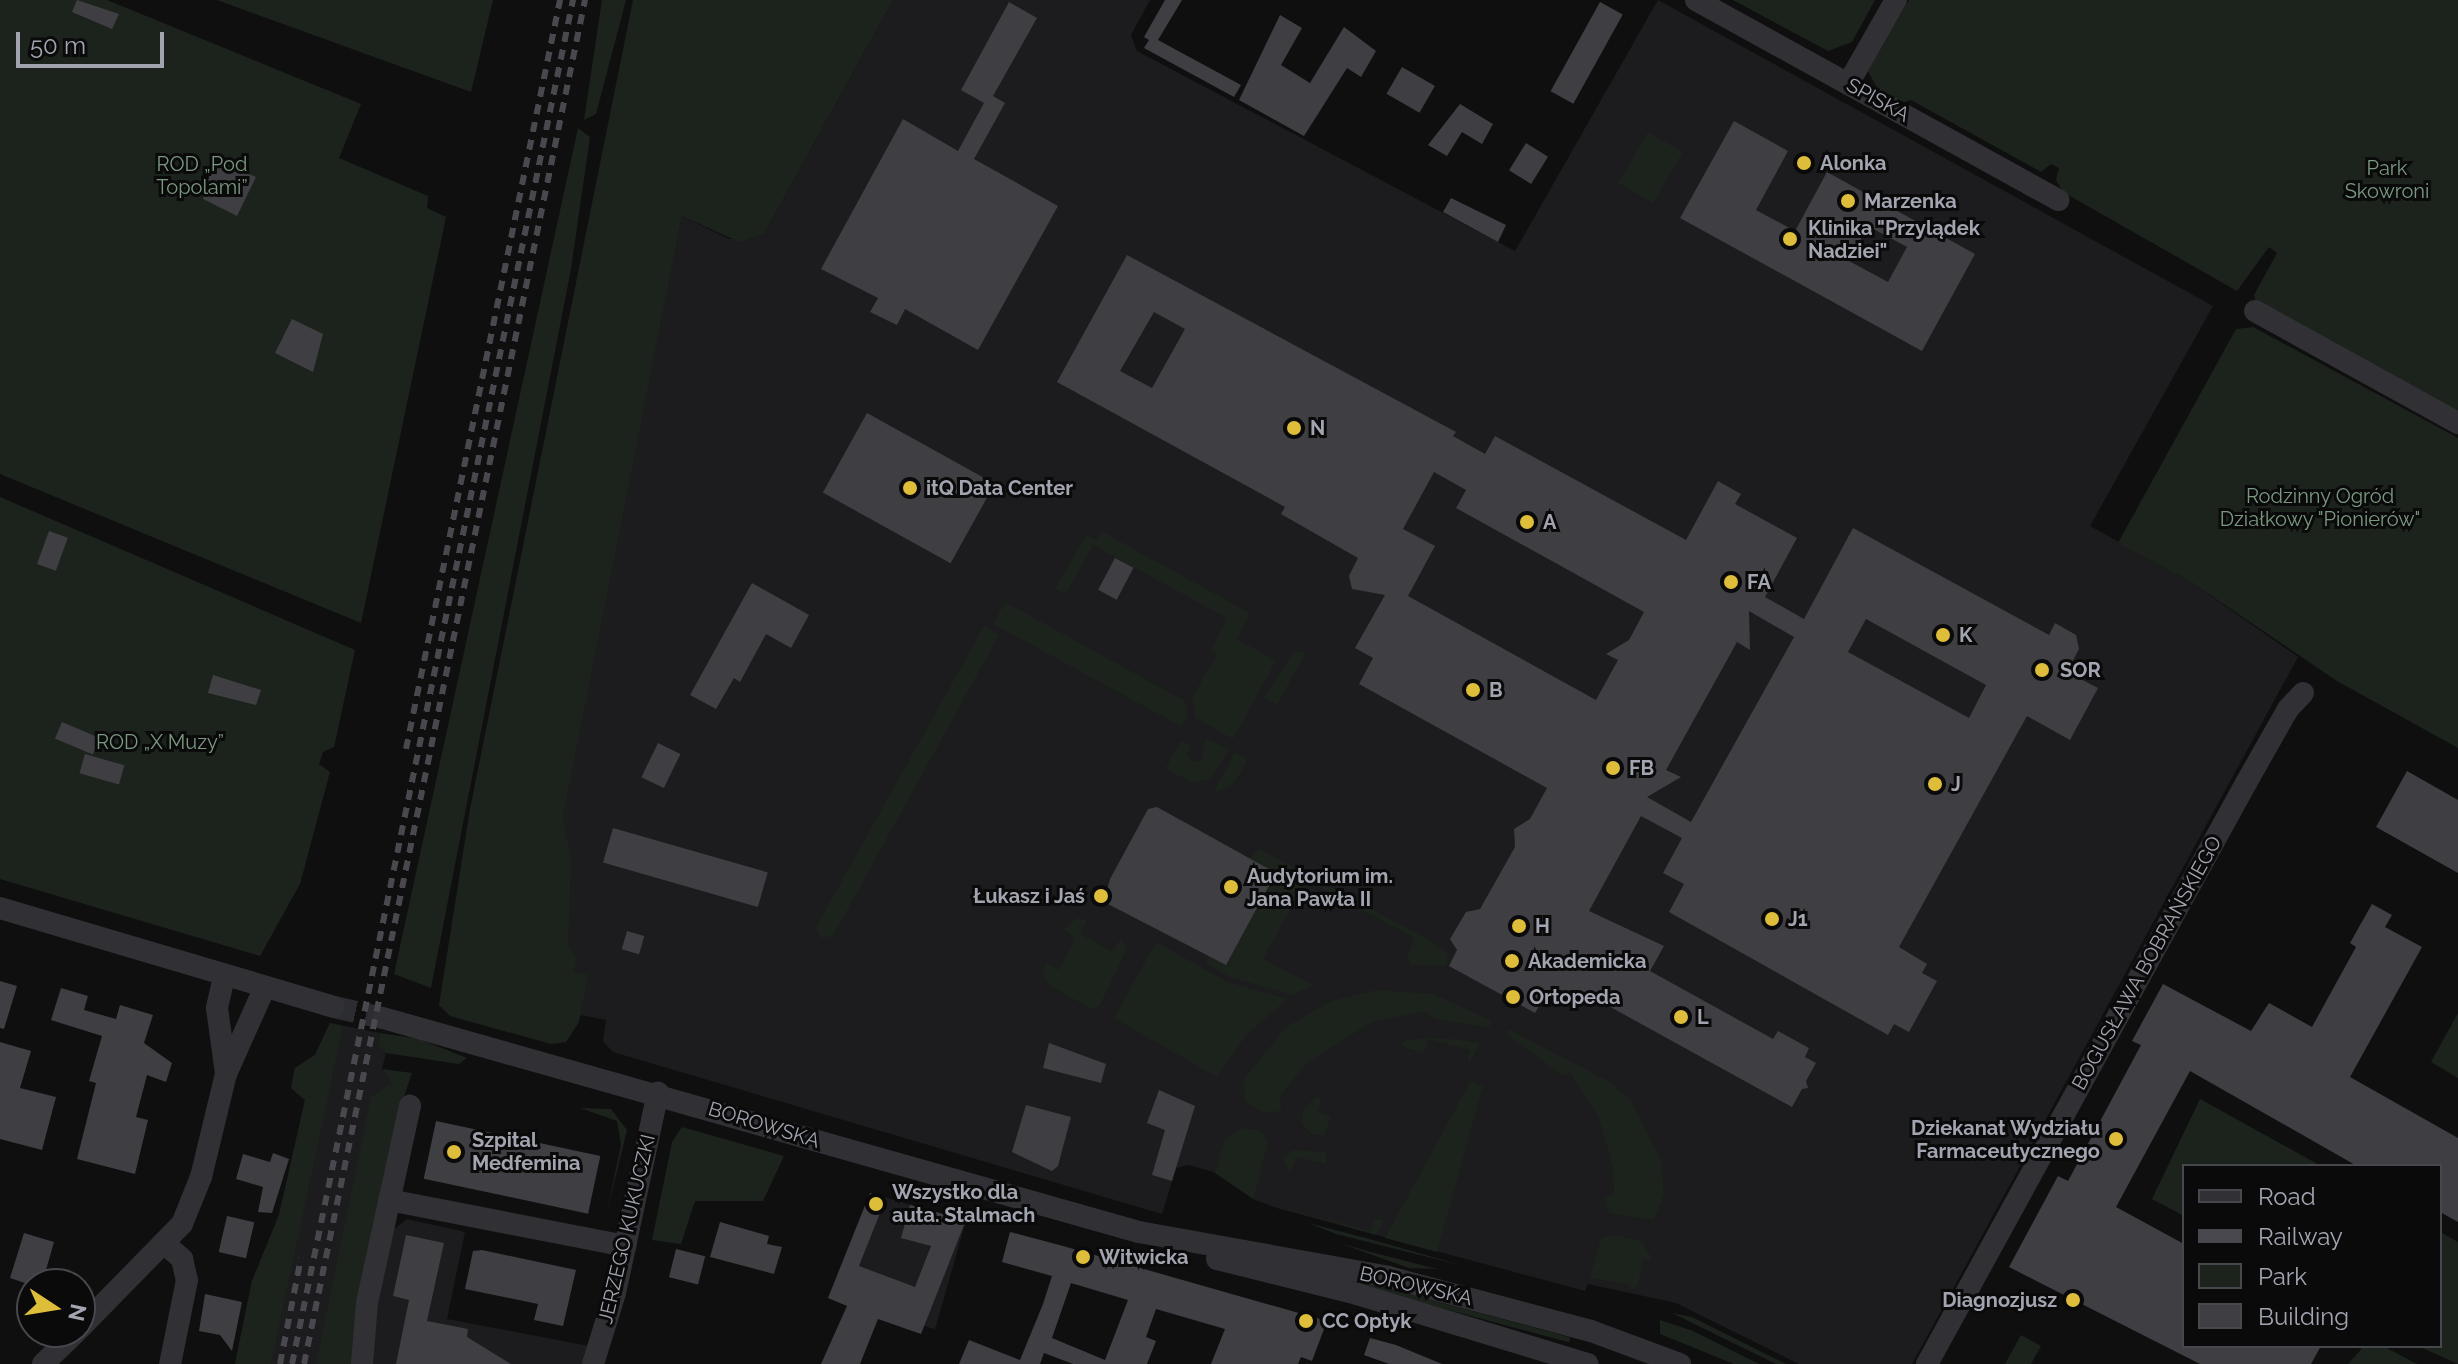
<!DOCTYPE html>
<html>
<head>
<meta charset="utf-8">
<style>
  body { margin:0 }
  #map { position:relative; width:2458px; height:1364px; overflow:hidden; background:#0f0f10; font-family:Raleway,sans-serif }
  div>[style] { position:absolute }
  .built>* { inset:0; background:#1c1b1d; transform-origin:0 0 }
  .green>* { inset:0; background:#1c231d; transform-origin:0 0 }
  .building>* { inset:0; background:#3f3f43; transform-origin:0 0 }
  .minor-tunnel>* { height:22px; margin-top:-11px; transform-origin:0; background:repeating-linear-gradient(90deg,#2c2d30 0 22px,transparent 0 33px) }
  .minor>* { height:22px; margin:-11px; padding:0 11px; transform-origin:11px; border-radius:11px; background:#313135 }
  .rail>* { height:6px; margin-top:-3px; transform-origin:0; background:repeating-linear-gradient(90deg,#48484e 0 10px,transparent 0 18px) }
  .dots>* { width:22px; height:22px; translate:-50% -50%; box-sizing:border-box; border:4px solid #0a0a0b; border-radius:50% }
  span { translate:-50% -50%; white-space:nowrap; text-align:center; line-height:1.15; -webkit-text-stroke:6px #0a0a0b; paint-order:stroke }
  .street-label { font-size:20px; color:#a2a4b0 }
  .poi-label { font-size:20px; color:#a2a4b0; font-weight:700 }
  .left { translate:0 -50%; text-align:left }
  .right { translate:-100% -50%; text-align:right }
  .park-label { font-size:20px; color:#7a9980 }
  .legend { position:absolute; left:2182px; top:1164px; width:260px; height:184px; box-sizing:border-box; background:#0a0a0b; border:2px solid #47484d; margin:0; padding:10px 14px; list-style:none; font-size:24px; color:#a2a4b0 }
  .legend li { display:flex; align-items:center; gap:16px; height:40px }
  .legend b { width:40px; border:2px solid #47484d }
  .north { position:absolute; left:16px; top:1268px; width:80px; height:80px; box-sizing:border-box; background:#0a0a0b; border:2px solid #47484d; border-radius:50%; rotate:102deg; font-size:22px; font-weight:700; line-height:32px; text-align:center; color:#a2a4b0 }
  .north::after { content:''; display:block; margin:auto; width:28px; height:36px; background:#debd3a; clip-path:polygon(50% 0,100% 100%,50% 72%,0 100%) }
  .scale { position:absolute; left:16px; top:32px; width:148px; height:36px; box-sizing:border-box; border:4px solid #a2a4b0; border-top:0; padding-left:10px; font-size:24px; line-height:28px; white-space:nowrap; color:#a2a4b0; -webkit-text-stroke:6px #0a0a0b; paint-order:stroke }
</style>
</head>
<body>
<div id="map">
  <div class="built">
    <i style="clip-path:polygon(893px 0,1150px 0,1131px 35px,1137px 51px,1515px 251px,1658px 0,2213px 306px,2090px 526px,2188px 580px,2298px 657px,1912px 1364px,1799px 1364px,1676px 1303px,1588px 1284px,1585px 1291px,1280px 1209px,1255px 1200px,1225px 1175px,1188px 1165px,1176px 1168px,1162px 1214px,613px 1052px,603px 1041px,606px 1020px,575px 1014px,537px 938px,682px 216px,729px 239px,764px 234px)"></i>
    <i style="clip-path:polygon(330px 1023px,380px 1033px,378px 1045px,386px 1053px,382px 1069px,391px 1083px,357px 1364px,235px 1364px,252px 1281px,279px 1215px,305px 1100px,291px 1088px,295px 1068px,315px 1055px)"></i>
    <i style="left:870px;top:1193px;width:100px;height:113px;rotate:16deg"></i>
    <i style="clip-path:polygon(407px 1219px,465px 1232px,447px 1319px,589px 1346px,583px 1364px,367px 1364px,388px 1234px)"></i>
  </div>
  <div class="green">
    <i style="clip-path:polygon(0 0,107px 0,361px 104px,339px 158px,428px 196px,427px 208px,446px 217px,361px 623px,0 474px)"></i>
    <i style="clip-path:polygon(217px 0,493px 0,471px 92px)"></i>
    <i style="clip-path:polygon(602px 0,626px 0,596px 114px,584px 120px)"></i>
    <i style="clip-path:polygon(633px 0,893px 0,764px 234px,739px 242px,682px 216px,563px 816px,571px 862px,568px 946px,577px 958px,574px 972px,588px 975px,579px 1022px,566px 1042px,551px 1044px,450px 1016px,439px 1005px,470px 809px)"></i>
    <i style="clip-path:polygon(1733px 0,1875px 0,1852px 42px,1828px 51px)"></i>
    <i style="clip-path:polygon(1909px 0,2458px 0,2458px 414px,2257px 305px,2254px 295px,2277px 253px,2269px 247px,2237px 291px,2063px 192px,2056px 180px,2059px 168px,2051px 164px,2041px 172px,1911px 100px,1902px 103px,1878px 90px,1868px 71px)"></i>
    <i style="clip-path:polygon(578px 128px,590px 137px,571px 269px,431px 988px,394px 974px)"></i>
    <i style="left:1648px;top:132px;width:40px;height:59px;rotate:30deg"></i>
    <i style="clip-path:polygon(2253px 327px,2458px 438px,2458px 748px,2337px 681px,2188px 580px,2118px 543px,2236px 329px)"></i>
    <i style="clip-path:polygon(0 497px,355px 650px,334px 747px,323px 752px,319px 764px,330px 772px,300px 884px,260px 956px,0 879px)"></i>
    <i style="clip-path:polygon(1101px 531px,1250px 613px,1237px 639px,1276px 661px,1233px 739px,1195px 718px,1192px 697px,1217px 655px,1211px 651px,1227px 618px,1093px 545px,1066px 594px,1055px 589px,1086px 535px,1096px 540px)"></i>
    <i style="clip-path:polygon(1005px 602px,1185px 701px,1188px 715px,1182px 727px,993px 624px)"></i>
    <i style="clip-path:polygon(984px 626px,999px 635px,833px 936px,821px 938px,816px 927px)"></i>
    <i style="clip-path:polygon(1294px 651px,1306px 652px,1277px 705px,1264px 698px)"></i>
    <i style="clip-path:polygon(1206px 738px,1229px 749px,1211px 778px,1194px 783px,1165px 769px,1181px 741px,1191px 746px,1187px 754px,1192px 761px,1201px 762px)"></i>
    <i style="clip-path:polygon(1235px 752px,1248px 759px,1239px 775px,1231px 786px,1213px 794px)"></i>
    <i style="clip-path:polygon(1258px 848px,1427px 939px,1448px 954px,1447px 965px,1411px 965px,1407px 957px,1415px 938px,1306px 880px,1263px 959px,1313px 985px,1293px 995px,1230px 977px,1206px 963px,1209px 956px,1226px 965px,1276px 874px,1251px 859px)"></i>
    <i style="clip-path:polygon(1077px 918px,1087px 920px,1080px 934px,1112px 951px,1121px 939px,1127px 948px,1100px 1005px,1092px 1009px,1050px 986px,1043px 975px,1046px 963px,1059px 970px,1075px 938px,1064px 929px)"></i>
    <i style="clip-path:polygon(1156px 942px,1228px 982px,1288px 999px,1247px 1034px,1217px 1077px,1114px 1018px)"></i>
    <i style="clip-path:polygon(1377px 990px,1433px 994px,1492px 1021px,1489px 1027px,1435px 1019px,1425px 1011px,1372px 1022px,1307px 1063px,1280px 1096px,1281px 1111px,1263px 1113px,1245px 1101px,1244px 1079px,1286px 1027px,1331px 1001px)"></i>
    <i style="clip-path:polygon(2458px 1013px,2458px 1078px,2431px 1062px)"></i>
    <i style="clip-path:polygon(330px 1023px,343px 1026px,271px 1364px,235px 1364px,252px 1281px,279px 1215px,305px 1100px,291px 1088px,295px 1068px,315px 1055px)"></i>
    <i style="clip-path:polygon(1508px 1029px,1610px 1082px,1631px 1101px,1661px 1160px,1664px 1195px,1654px 1220px,1609px 1213px,1605px 1198px,1614px 1193px,1613px 1168px,1599px 1118px,1570px 1072px,1563px 1076px,1506px 1034px)"></i>
    <i style="clip-path:polygon(380px 1033px,419px 1039px,467px 1058px,459px 1064px,386px 1053px,378px 1046px)"></i>
    <i style="clip-path:polygon(1433px 1038px,1464px 1040px,1480px 1044px,1467px 1066px,1470px 1050px,1428px 1039px,1424px 1053px,1400px 1046px,1405px 1040px)"></i>
    <i style="clip-path:polygon(382px 1069px,412px 1073px,401px 1106px,357px 1364px,316px 1364px,371px 1097px,391px 1083px)"></i>
    <i style="clip-path:polygon(1470px 1082px,1483px 1086px,1437px 1252px,1385px 1238px)"></i>
    <i style="clip-path:polygon(1317px 1096px,1321px 1100px,1318px 1112px,1331px 1117px,1324px 1135px,1311px 1134px,1302px 1123px,1303px 1109px)"></i>
    <i style="clip-path:polygon(2200px 1099px,2321px 1166px,2184px 1166px,2184px 1216px,2152px 1199px)"></i>
    <i style="clip-path:polygon(580px 1108px,611px 1109px,627px 1130px,606px 1216px,621px 1145px,617px 1121px)"></i>
    <i style="clip-path:polygon(682px 1127px,784px 1156px,763px 1201px,695px 1201px,681px 1244px,652px 1240px,672px 1142px)"></i>
    <i style="clip-path:polygon(1242px 1128px,1262px 1131px,1268px 1143px,1253px 1199px,1215px 1173px,1225px 1140px)"></i>
    <i style="clip-path:polygon(1292px 1150px,1326px 1152px,1326px 1164px,1297px 1157px,1290px 1172px,1283px 1160px)"></i>
    <i style="clip-path:polygon(1255px 1200px,1370px 1231px,1375px 1219px,1384px 1220px,1376px 1235px)"></i>
    <i style="clip-path:polygon(1308px 1223px,1366px 1238px,1464px 1266px,1336px 1234px)"></i>
    <i style="clip-path:polygon(2440px 1232px,2458px 1242px,2458px 1364px,2418px 1346px,2440px 1346px)"></i>
    <i style="clip-path:polygon(1615px 1235px,1641px 1241px,1650px 1255px,1650px 1261px,1643px 1259px,1638px 1285px,1631px 1290px,1630px 1285px,1590px 1278px,1601px 1238px)"></i>
    <i style="clip-path:polygon(1339px 1243px,1371px 1252px,1437px 1269px,1409px 1268px)"></i>
    <i style="left:1352px;top:1279px;width:226px;height:5px;rotate:15deg"></i>
    <i style="clip-path:polygon(1672px 1313px,1692px 1317px,1786px 1364px,1776px 1364px)"></i>
    <i style="clip-path:polygon(1660px 1320px,1693px 1331px,1759px 1364px,1734px 1364px,1660px 1334px)"></i>
    <i style="clip-path:polygon(2021px 1335px,2041px 1346px,2031px 1364px,2005px 1364px)"></i>
    <i style="clip-path:polygon(2364px 1346px,2383px 1346px,2417px 1364px,2348px 1364px)"></i>
  </div>
  <div class="building">
    <i style="clip-path:polygon(77px 0,119px 14px,112px 29px,72px 12px)"></i>
    <i style="clip-path:polygon(1165px 0,1182px 0,1158px 40px,1241px 85px,1234px 97px,1144px 48px,1149px 40px,1144px 37px)"></i>
    <i style="clip-path:polygon(1009px 2px,1037px 18px,993px 96px,1005px 103px,974px 159px,1058px 206px,978px 350px,905px 309px,897px 325px,870px 312px,878px 298px,821px 269px,903px 119px,958px 151px,984px 103px,961px 90px)"></i>
    <i style="left:1600px;top:2px;width:26px;height:102px;rotate:29deg"></i>
    <i style="clip-path:polygon(1280px 15px,1302px 28px,1281px 65px,1310px 83px,1344px 27px,1376px 51px,1361px 77px,1347px 68px,1304px 136px,1239px 100px)"></i>
    <i style="left:1402px;top:67px;width:38px;height:31px;rotate:30deg"></i>
    <i style="clip-path:polygon(1460px 104px,1493px 124px,1482px 144px,1462px 132px,1447px 156px,1428px 145px)"></i>
    <i style="clip-path:polygon(evenodd,1734px 121px,1788px 151px,1756px 210px,1795px 231px,1827px 172px,1975px 254px,1922px 351px,1680px 218px,1734px 121px,1868px 226px,1907px 247px,1888px 282px,1849px 261px,1868px 226px)"></i>
    <i style="left:1526px;top:143px;width:26px;height:32px;rotate:32deg"></i>
    <i style="clip-path:polygon(214px 160px,256px 177px,237px 216px,203px 199px)"></i>
    <i style="clip-path:polygon(1451px 198px,1506px 225px,1498px 242px,1443px 212px)"></i>
    <i style="clip-path:polygon(evenodd,1127px 255px,1456px 432px,1453px 436px,1485px 454px,1495px 436px,1686px 540px,1718px 481px,1741px 494px,1735px 504px,1797px 538px,1765px 597px,1804px 619px,1853px 528px,2049px 635px,2055px 623px,2076px 635px,2079px 649px,2067px 672px,2098px 688px,2070px 740px,2027px 716px,1899px 947px,1927px 964px,1922px 973px,1937px 981px,1909px 1032px,1894px 1024px,1888px 1035px,1669px 912px,1684px 884px,1663px 873px,1682px 838px,1641px 816px,1589px 911px,1664px 946px,1650px 971px,1773px 1039px,1778px 1031px,1809px 1048px,1805px 1057px,1816px 1063px,1806px 1081px,1808px 1088px,1802px 1089px,1792px 1107px,1585px 993px,1583px 998px,1543px 999px,1535px 1013px,1449px 966px,1457px 950px,1450px 939px,1466px 912px,1480px 909px,1515px 847px,1514px 829px,1530px 819px,1547px 788px,1359px 684px,1373px 658px,1355px 648px,1385px 595px,1352px 589px,1349px 576px,1358px 558px,1281px 514px,1285px 507px,1057px 382px,1127px 255px,1154px 312px,1185px 329px,1152px 388px,1120px 371px,1154px 312px,1127px 255px,1434px 472px,1466px 490px,1456px 508px,1644px 612px,1629px 640px,1606px 654px,1618px 660px,1596px 700px,1408px 596px,1435px 546px,1403px 529px,1434px 472px,1127px 255px,1749px 611px,1794px 637px,1691px 822px,1647px 797px,1681px 777px,1666px 770px,1737px 642px,1750px 650px,1749px 611px,1127px 255px,1866px 619px,1986px 685px,1969px 718px,1848px 652px,1866px 619px)"></i>
    <i style="clip-path:polygon(292px 319px,323px 334px,313px 372px,275px 353px)"></i>
    <i style="left:867px;top:413px;width:146px;height:91px;rotate:29deg"></i>
    <i style="left:49px;top:531px;width:20px;height:35px;rotate:20deg"></i>
    <i style="left:1115px;top:558px;width:21px;height:36px;rotate:28deg"></i>
    <i style="clip-path:polygon(752px 583px,809px 615px,791px 648px,766px 634px,740px 682px,734px 678px,716px 709px,690px 695px)"></i>
    <i style="clip-path:polygon(213px 675px,261px 690px,256px 705px,208px 693px)"></i>
    <i style="left:62px;top:722px;width:41px;height:18px;rotate:23deg"></i>
    <i style="left:658px;top:743px;width:25px;height:38px;rotate:26deg"></i>
    <i style="left:85px;top:754px;width:41px;height:20px;rotate:16deg"></i>
    <i style="clip-path:polygon(2407px 771px,2458px 800px,2458px 873px,2376px 827px)"></i>
    <i style="clip-path:polygon(1157px 807px,1276px 873px,1226px 965px,1104px 902px,1110px 879px,1148px 809px)"></i>
    <i style="left:613px;top:828px;width:161px;height:36px;rotate:16deg"></i>
    <i style="clip-path:polygon(2372px 904px,2392px 915px,2385px 927px,2422px 947px,2350px 1077px,2458px 1138px,2458px 1222px,2440px 1212px,2440px 1166px,2357px 1166px,2190px 1071px,2116px 1207px,2184px 1244px,2184px 1346px,2321px 1346px,2311px 1364px,2200px 1364px,2009px 1267px,2058px 1176px,2068px 1181px,2141px 1045px,2132px 1041px,2163px 984px,2251px 1031px,2269px 1003px,2312px 1027px,2356px 947px,2350px 943px)"></i>
    <i style="left:627px;top:931px;width:18px;height:19px;rotate:16deg"></i>
    <i style="clip-path:polygon(0 981px,17px 986px,4px 1029px,0 1028px)"></i>
    <i style="clip-path:polygon(61px 988px,88px 996px,84px 1010px,116px 1019px,120px 1005px,153px 1015px,144px 1043px,172px 1063px,166px 1082px,147px 1075px,136px 1117px,148px 1120px,135px 1174px,77px 1159px,96px 1083px,89px 1081px,102px 1036px,51px 1020px)"></i>
    <i style="clip-path:polygon(0 1042px,31px 1051px,20px 1088px,56px 1097px,42px 1150px,0 1139px)"></i>
    <i style="clip-path:polygon(1049px 1043px,1106px 1064px,1101px 1083px,1043px 1068px)"></i>
    <i style="clip-path:polygon(1159px 1090px,1195px 1106px,1172px 1181px,1152px 1175px,1165px 1130px,1147px 1123px)"></i>
    <i style="clip-path:polygon(1026px 1105px,1071px 1117px,1058px 1166px,1052px 1171px,1012px 1152px)"></i>
    <i style="left:436px;top:1121px;width:168px;height:59px;rotate:12deg"></i>
    <i style="clip-path:polygon(273px 1153px,289px 1159px,272px 1213px,258px 1212px,263px 1187px,236px 1179px,243px 1154px,270px 1162px)"></i>
    <i style="clip-path:polygon(870px 1193px,886px 1198px,859px 1266px,915px 1287px,931px 1246px,901px 1238px,910px 1205px,966px 1220px,921px 1334px,878px 1319px,860px 1364px,821px 1364px,847px 1306px,828px 1298px)"></i>
    <i style="left:227px;top:1216px;width:28px;height:37px;rotate:13deg"></i>
    <i style="clip-path:polygon(720px 1222px,769px 1236px,767px 1244px,782px 1247px,774px 1274px,710px 1257px)"></i>
    <i style="clip-path:polygon(evenodd,1010px 1232px,1063px 1246px,1327px 1321px,1312px 1361px,1301px 1357px,1298px 1364px,1211px 1364px,1225px 1329px,1156px 1309px,1146px 1337px,1156px 1341px,1147px 1364px,1073px 1364px,1044px 1353px,1040px 1364px,959px 1364px,969px 1340px,1020px 1360px,1043px 1304px,1052px 1276px,1002px 1262px,1010px 1232px,1071px 1283px,1128px 1300px,1105px 1360px,1052px 1338px,1071px 1283px)"></i>
    <i style="clip-path:polygon(24px 1233px,54px 1242px,46px 1270px,80px 1284px,28px 1284px,10px 1278px)"></i>
    <i style="clip-path:polygon(406px 1235px,444px 1243px,427px 1321px,468px 1329px,467px 1337px,511px 1364px,396px 1364px,409px 1300px,393px 1296px)"></i>
    <i style="left:676px;top:1249px;width:30px;height:29px;rotate:14deg"></i>
    <i style="clip-path:polygon(482px 1250px,576px 1270px,563px 1326px,534px 1320px,538px 1304px,465px 1289px,473px 1251px)"></i>
    <i style="clip-path:polygon(205px 1294px,242px 1302px,232px 1351px,220px 1335px,199px 1331px)"></i>
    <i style="clip-path:polygon(1370px 1338px,1396px 1345px,1442px 1364px,1389px 1364px,1364px 1355px)"></i>
  </div>
  <div class="minor-tunnel">
    <i style="left:334px;top:1007px;width:50px;rotate:12.7deg"></i>
  </div>
  <div class="minor">
    <i style="left:1696px;top:0;width:414px;rotate:28.9deg"></i>
    <i style="left:1848px;top:84px;width:97px;rotate:-60.3deg"></i>
    <i style="left:2255px;top:311px;width:232px;rotate:28.9deg"></i>
    <i style="left:0;top:908px;width:348px;rotate:16.5deg"></i>
    <i style="left:224px;top:977px;width:32px;rotate:103deg"></i>
    <i style="left:217px;top:1008px;width:67px;rotate:82.2deg"></i>
    <i style="left:383px;top:1018px;width:786px;rotate:15.81deg"></i>
    <i style="left:1139px;top:1232px;width:253px;rotate:10.2deg"></i>
    <i style="left:1388px;top:1277px;width:210px;rotate:14.9deg"></i>
    <i style="left:1591px;top:1331px;width:95px;rotate:20.3deg"></i>
    <i style="left:389px;top:1200px;width:241px;rotate:11deg"></i>
    <i style="left:165px;top:1244px;width:23px;rotate:41deg"></i>
    <i style="left:182px;top:1259px;width:22px;rotate:77deg"></i>
    <i style="left:187px;top:1280px;width:86px;rotate:101.4deg"></i>
    <i style="left:1217px;top:1259px;width:144px;rotate:14deg"></i>
    <i style="left:1357px;top:1294px;width:241px;rotate:16.9deg"></i>
    <i style="left:80px;top:1328px;width:146px;rotate:-45.6deg"></i>
    <i style="left:182px;top:1224px;width:51px;rotate:-68deg"></i>
    <i style="left:201px;top:1177px;width:106px;rotate:-76.4deg"></i>
    <i style="left:226px;top:1074px;width:93px;rotate:-65.9deg"></i>
    <i style="left:43px;top:1364px;width:46px;rotate:-44.1deg"></i>
    <i style="left:362px;top:1364px;width:61px;rotate:-85.3deg"></i>
    <i style="left:367px;top:1303px;width:202px;rotate:-77.7deg"></i>
    <i style="left:593px;top:1364px;width:74px;rotate:-72.8deg"></i>
    <i style="left:615px;top:1293px;width:205px;rotate:-77.9deg"></i>
    <i style="left:1927px;top:1364px;width:663px;rotate:-61.23deg"></i>
    <i style="left:2246px;top:783px;width:85px;rotate:-60.4deg"></i>
    <i style="left:2288px;top:709px;width:22px;rotate:-47deg"></i>
  </div>
  <div class="rail">
    <i style="left:406px;top:749px;width:765px;rotate:-78.38deg"></i>
    <i style="left:280px;top:1364px;width:108px;rotate:-78.8deg"></i>
    <i style="left:292px;top:1364px;width:1393px;rotate:-78.36deg"></i>
    <i style="left:304px;top:1364px;width:1393px;rotate:-78.36deg"></i>
  </div>
  <div class="dots">
    <i style="left:1804px;top:163px;background:#debd3a"></i>
    <i style="left:1848px;top:201px;background:#debd3a"></i>
    <i style="left:1790px;top:239px;background:#debd3a"></i>
    <i style="left:1294px;top:428px;background:#debd3a"></i>
    <i style="left:910px;top:488px;background:#debd3a"></i>
    <i style="left:1527px;top:522px;background:#debd3a"></i>
    <i style="left:1731px;top:582px;background:#debd3a"></i>
    <i style="left:1943px;top:635px;background:#debd3a"></i>
    <i style="left:2042px;top:670px;background:#debd3a"></i>
    <i style="left:1473px;top:690px;background:#debd3a"></i>
    <i style="left:1613px;top:768px;background:#debd3a"></i>
    <i style="left:1935px;top:784px;background:#debd3a"></i>
    <i style="left:1231px;top:887px;background:#debd3a"></i>
    <i style="left:1101px;top:896px;background:#debd3a"></i>
    <i style="left:1772px;top:919px;background:#debd3a"></i>
    <i style="left:1519px;top:926px;background:#debd3a"></i>
    <i style="left:1512px;top:961px;background:#debd3a"></i>
    <i style="left:1513px;top:997px;background:#debd3a"></i>
    <i style="left:1681px;top:1017px;background:#debd3a"></i>
    <i style="left:2116px;top:1139px;background:#debd3a"></i>
    <i style="left:454px;top:1152px;background:#debd3a"></i>
    <i style="left:876px;top:1204px;background:#debd3a"></i>
    <i style="left:1083px;top:1257px;background:#debd3a"></i>
    <i style="left:2073px;top:1300px;background:#debd3a"></i>
    <i style="left:1306px;top:1321px;background:#debd3a"></i>
  </div>
  <div class="street-label">
    <span style="left:1878px;top:100px;rotate:29deg">SPISKA</span>
    <span style="left:2147px;top:963px;rotate:-61deg">BOGUSŁAWA BOBRAŃSKIEGO</span>
    <span style="left:764px;top:1125px;rotate:17deg">BOROWSKA</span>
    <span style="left:627px;top:1229px;rotate:-77deg">JERZEGO KUKUCZKI</span>
    <span style="left:1416px;top:1286px;rotate:13deg">BOROWSKA</span>
  </div>
  <div class="poi-label">
    <span class="left" style="left:1820px;top:163px">Alonka</span>
    <span class="left" style="left:1864px;top:201px">Marzenka</span>
    <span class="left" style="left:1808px;top:240px">Klinika "Przylądek<br>Nadziei"</span>
    <span class="left" style="left:1310px;top:428px">N</span>
    <span class="left" style="left:926px;top:488px">itQ Data Center</span>
    <span class="left" style="left:1543px;top:522px">A</span>
    <span class="left" style="left:1747px;top:582px">FA</span>
    <span class="left" style="left:1959px;top:635px">K</span>
    <span class="left" style="left:2060px;top:670px">SOR</span>
    <span class="left" style="left:1489px;top:690px">B</span>
    <span class="left" style="left:1629px;top:768px">FB</span>
    <span class="left" style="left:1951px;top:784px">J</span>
    <span class="left" style="left:1247px;top:888px">Audytorium im.<br>Jana Pawła II</span>
    <span class="right" style="left:1085px;top:896px">Łukasz i Jaś</span>
    <span class="left" style="left:1788px;top:919px">J1</span>
    <span class="left" style="left:1535px;top:926px">H</span>
    <span class="left" style="left:1528px;top:961px">Akademicka</span>
    <span class="left" style="left:1529px;top:997px">Ortopeda</span>
    <span class="left" style="left:1697px;top:1017px">L</span>
    <span class="right" style="left:2100px;top:1140px">Dziekanat Wydziału<br>Farmaceutycznego</span>
    <span class="left" style="left:472px;top:1152px">Szpital<br>Medfemina</span>
    <span class="left" style="left:892px;top:1204px">Wszystko dla<br>auta. Stalmach</span>
    <span class="left" style="left:1099px;top:1257px">Witwicka</span>
    <span class="right" style="left:2057px;top:1300px">Diagnozjusz</span>
    <span class="left" style="left:1322px;top:1321px">CC Optyk</span>
  </div>
  <div class="park-label">
    <span style="left:202px;top:176px">ROD „Pod<br>Topolami”</span>
    <span style="left:2387px;top:180px">Park<br>Skowroni</span>
    <span style="left:2320px;top:508px">Rodzinny Ogród<br>Działkowy "Pionierów"</span>
    <span style="left:160px;top:742px">ROD „X Muzy”</span>
  </div>
  <ul class="legend">
  <li><b style="height:10px;background:#313135"></b>Road</li>
  <li><b style="height:10px;background:#48484e"></b>Railway</li>
  <li><b style="height:22px;background:#1c231d"></b>Park</li>
  <li><b style="height:22px;background:#3f3f43"></b>Building</li>
  </ul>
  <div class="north">N</div>
  <div class="scale">50 m</div>
</div>
</body>
</html>
